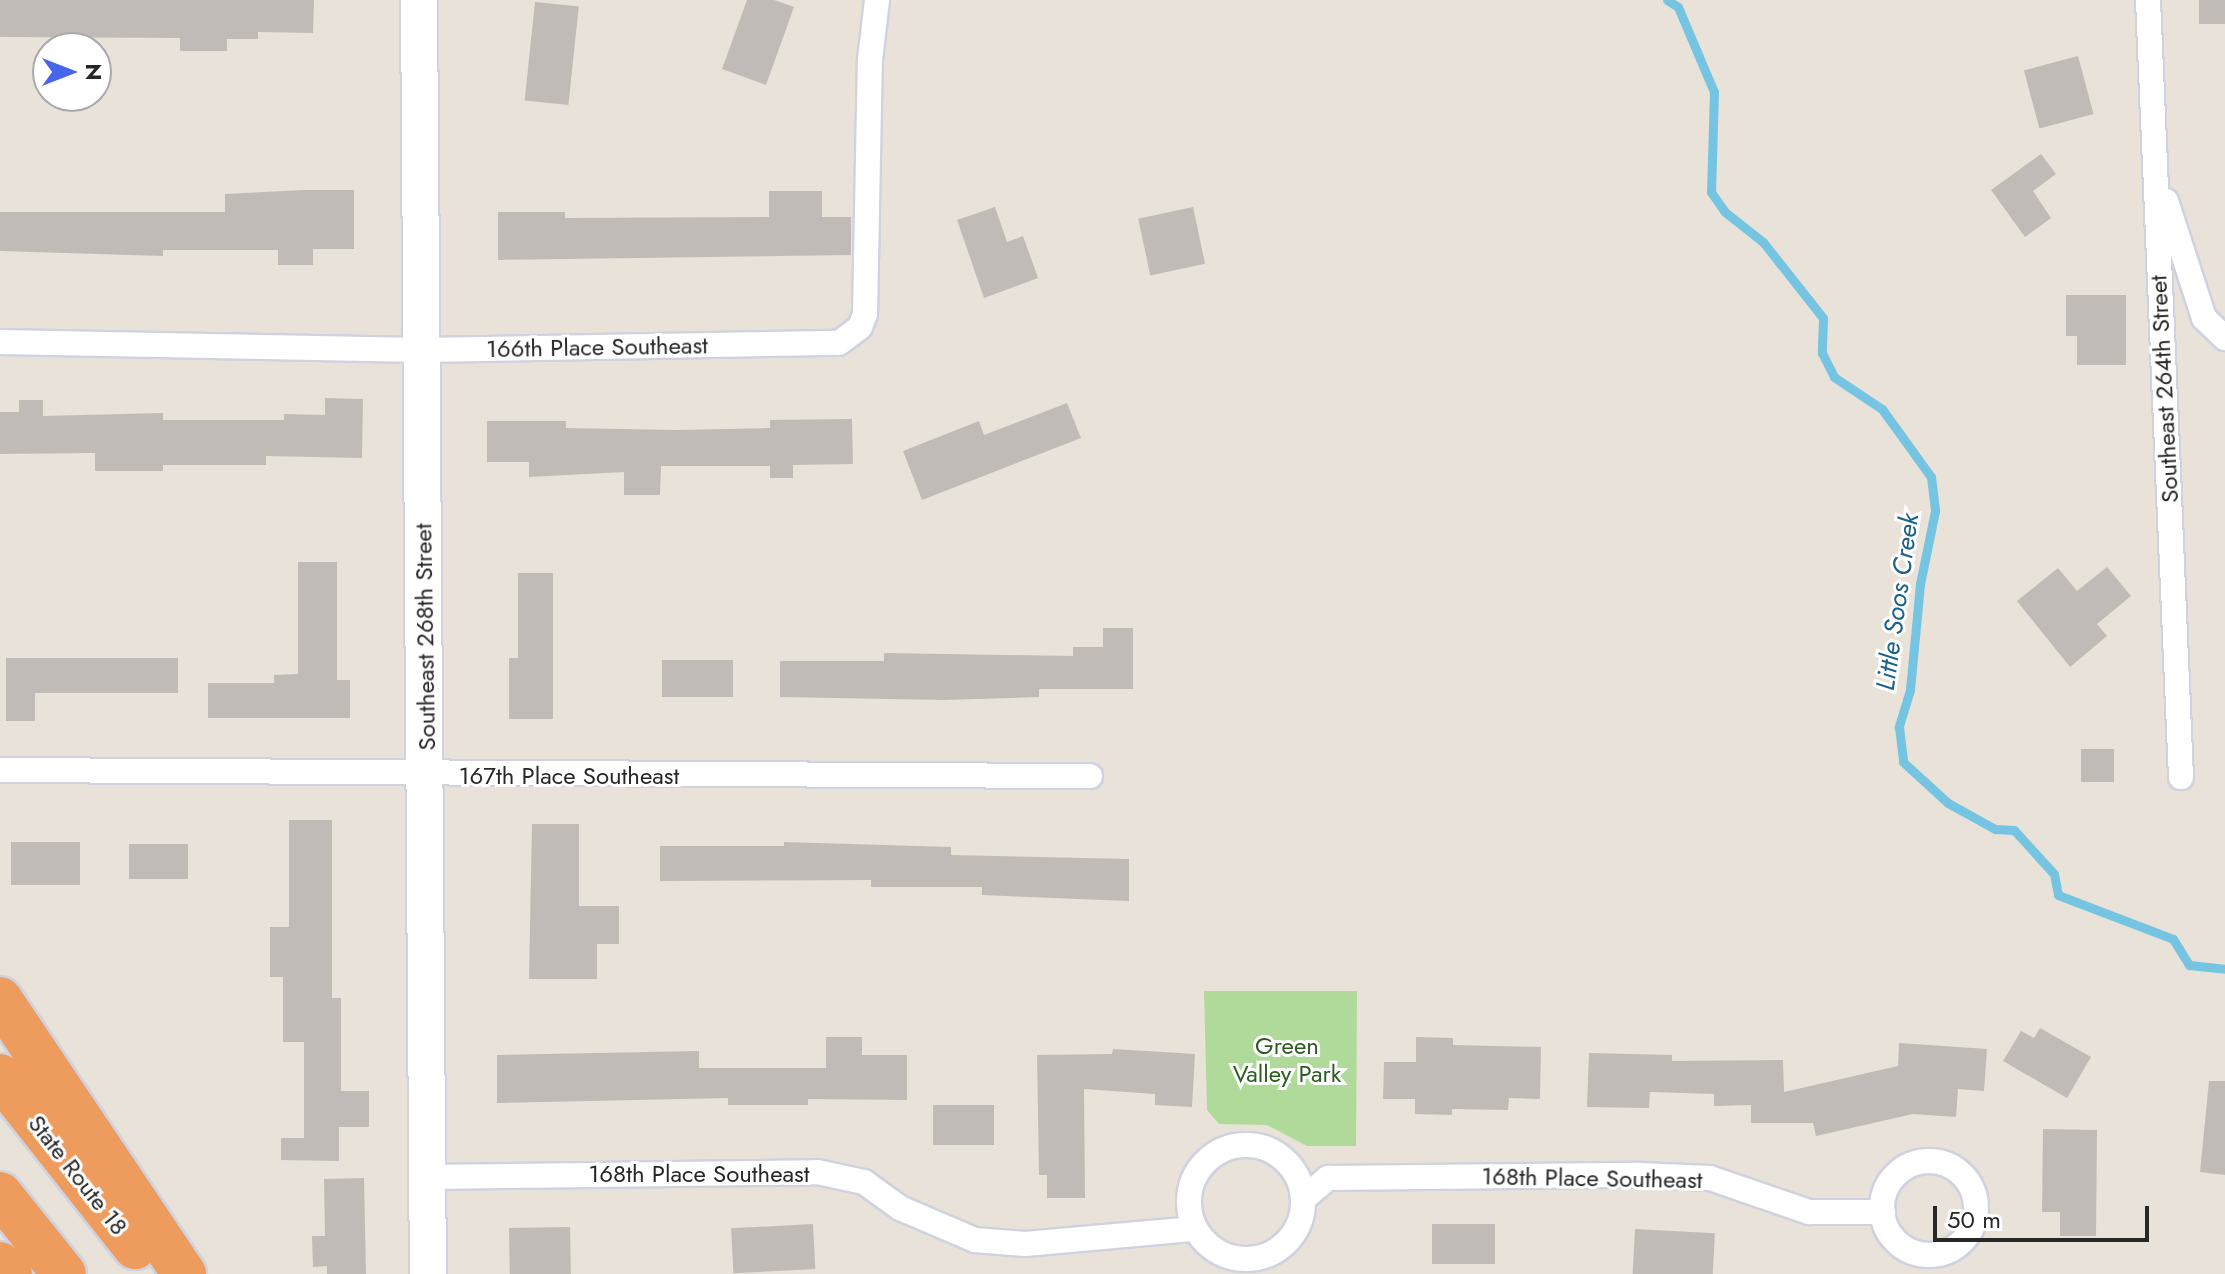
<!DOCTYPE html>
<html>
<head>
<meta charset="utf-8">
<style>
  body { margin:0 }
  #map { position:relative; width:2225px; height:1274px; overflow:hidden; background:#e8e2d9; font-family:Jost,sans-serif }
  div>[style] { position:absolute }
  .green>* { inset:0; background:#b0da9a }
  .stream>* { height:9px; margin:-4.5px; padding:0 4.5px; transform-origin:4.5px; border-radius:4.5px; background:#75c5e2 }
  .building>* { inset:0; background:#c0bbb6; transform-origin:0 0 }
  .roads { filter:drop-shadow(2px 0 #cfd2df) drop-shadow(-2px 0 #cfd2df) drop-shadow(0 2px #cfd2df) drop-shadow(0 -2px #cfd2df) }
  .street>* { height:24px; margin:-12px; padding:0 12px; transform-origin:12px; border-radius:12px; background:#fff }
  .street>.ring { margin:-12px; padding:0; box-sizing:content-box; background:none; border:24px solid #fff; border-radius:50% }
  .secondary>* { height:36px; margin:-18px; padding:0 18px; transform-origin:18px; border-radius:18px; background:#fff }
  .highway>* { height:44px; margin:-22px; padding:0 22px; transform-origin:22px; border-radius:22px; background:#ee9c5e }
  span { translate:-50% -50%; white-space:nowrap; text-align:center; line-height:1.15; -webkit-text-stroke:6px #fff; paint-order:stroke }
  .street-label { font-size:24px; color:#272727 }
  .park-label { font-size:24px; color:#2c5b1f }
  .water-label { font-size:26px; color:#196288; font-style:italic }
  .north { position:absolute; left:32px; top:32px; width:80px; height:80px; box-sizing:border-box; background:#fff; border:2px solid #a9a9a9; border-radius:50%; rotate:90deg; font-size:22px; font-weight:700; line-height:32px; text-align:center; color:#272727 }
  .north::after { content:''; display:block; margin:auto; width:28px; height:36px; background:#4765e8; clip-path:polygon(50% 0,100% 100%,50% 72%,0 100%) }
  .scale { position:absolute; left:1933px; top:1206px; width:216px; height:36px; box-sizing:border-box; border:4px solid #272727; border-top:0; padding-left:10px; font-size:24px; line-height:28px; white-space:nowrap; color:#272727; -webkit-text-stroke:6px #fff; paint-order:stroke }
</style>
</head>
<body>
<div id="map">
  <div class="green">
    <i style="clip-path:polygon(1204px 991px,1357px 991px,1356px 1146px,1307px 1146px,1267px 1125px,1219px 1124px,1207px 1110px)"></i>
  </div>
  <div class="stream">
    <i style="left:1667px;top:0;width:13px;rotate:32deg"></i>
    <i style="left:1678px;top:7px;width:92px;rotate:67deg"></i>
    <i style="left:1714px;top:92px;width:100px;rotate:91.7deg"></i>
    <i style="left:1711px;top:192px;width:24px;rotate:55deg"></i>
    <i style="left:1725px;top:212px;width:48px;rotate:38.3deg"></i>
    <i style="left:1763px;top:242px;width:97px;rotate:51.7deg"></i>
    <i style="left:1823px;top:318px;width:35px;rotate:92deg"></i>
    <i style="left:1822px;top:353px;width:27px;rotate:63deg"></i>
    <i style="left:1834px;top:377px;width:58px;rotate:33.7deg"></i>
    <i style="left:1882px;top:409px;width:84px;rotate:54.2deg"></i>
    <i style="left:1931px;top:477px;width:34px;rotate:83deg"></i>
    <i style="left:1935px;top:511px;width:75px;rotate:101.6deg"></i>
    <i style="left:1920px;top:584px;width:106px;rotate:95.4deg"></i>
    <i style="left:1910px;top:690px;width:39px;rotate:107deg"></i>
    <i style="left:1899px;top:727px;width:35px;rotate:83deg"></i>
    <i style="left:1903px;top:762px;width:61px;rotate:42.3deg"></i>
    <i style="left:1948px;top:803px;width:54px;rotate:29deg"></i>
    <i style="left:1995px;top:829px;width:19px;rotate:3deg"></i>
    <i style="left:2014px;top:830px;width:59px;rotate:47.7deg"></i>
    <i style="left:2054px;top:874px;width:21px;rotate:79deg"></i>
    <i style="left:2058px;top:895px;width:123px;rotate:20.9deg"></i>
    <i style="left:2173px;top:939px;width:31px;rotate:58deg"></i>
    <i style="left:2189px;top:965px;width:36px;rotate:6deg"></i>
  </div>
  <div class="building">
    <i style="clip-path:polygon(0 0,314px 0,313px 33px,258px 32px,258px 39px,227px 39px,227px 51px,180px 51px,180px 38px,0 37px)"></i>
    <i style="clip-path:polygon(747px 0,774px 0,794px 7px,766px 85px,722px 69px)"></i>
    <i style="left:2199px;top:0;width:26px;height:24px"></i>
    <i style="left:535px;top:2px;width:44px;height:99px;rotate:6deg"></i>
    <i style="left:2078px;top:56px;width:60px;height:56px;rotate:75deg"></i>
    <i style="clip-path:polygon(2041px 154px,2056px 174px,2033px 191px,2051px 218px,2025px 237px,1991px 190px)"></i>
    <i style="clip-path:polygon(304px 190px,354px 190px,354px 249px,313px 249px,313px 265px,278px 265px,278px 250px,163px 250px,163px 256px,0 251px,0 212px,225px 212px,225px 194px)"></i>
    <i style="clip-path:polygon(769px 191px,822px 191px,822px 217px,851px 217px,851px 255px,498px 260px,498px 212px,565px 212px,565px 218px,769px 217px)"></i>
    <i style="clip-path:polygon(995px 207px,1007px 242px,1023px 236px,1038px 278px,984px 298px,957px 220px)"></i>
    <i style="left:1193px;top:207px;width:58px;height:56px;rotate:78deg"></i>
    <i style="clip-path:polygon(2066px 295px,2126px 295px,2126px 365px,2077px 365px,2077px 336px,2066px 336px)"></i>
    <i style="clip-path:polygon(325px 398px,363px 399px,362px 458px,266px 456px,266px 465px,163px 465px,163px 471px,95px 471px,95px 453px,0 454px,0 412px,19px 412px,19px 400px,43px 400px,43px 416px,163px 413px,163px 420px,284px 420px,284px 414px,325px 415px)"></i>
    <i style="clip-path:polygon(1067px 403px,1081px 438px,922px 500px,903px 451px,979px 421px,984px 435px)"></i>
    <i style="clip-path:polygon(852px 419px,853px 464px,793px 465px,793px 478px,770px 478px,770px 466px,661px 466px,660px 495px,624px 495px,624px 472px,529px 477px,529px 462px,487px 462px,487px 421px,566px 421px,566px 428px,675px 430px,770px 428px,770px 420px)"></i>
    <i style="clip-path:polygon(298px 562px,337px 562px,337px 680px,350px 680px,350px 718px,208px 718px,208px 683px,274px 683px,274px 675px,298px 674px)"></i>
    <i style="clip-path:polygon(2107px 567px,2131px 596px,2097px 624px,2107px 636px,2070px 667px,2017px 601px,2058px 568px,2077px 591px)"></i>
    <i style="clip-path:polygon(518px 573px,553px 573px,553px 719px,509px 719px,509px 658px,518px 658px)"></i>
    <i style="clip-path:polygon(1103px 628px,1133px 628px,1133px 689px,1039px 689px,1039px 697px,944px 700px,780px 697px,780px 661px,884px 661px,884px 653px,1073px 656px,1073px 647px,1103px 647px)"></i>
    <i style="clip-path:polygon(6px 658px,178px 658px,178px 693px,35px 693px,35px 721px,6px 721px)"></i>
    <i style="left:662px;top:660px;width:71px;height:37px"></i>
    <i style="left:2081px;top:749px;width:33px;height:33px"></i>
    <i style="clip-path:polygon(289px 820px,332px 820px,332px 998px,341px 998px,341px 1091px,369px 1091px,369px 1127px,339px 1127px,339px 1161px,281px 1160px,281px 1138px,304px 1138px,304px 1042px,283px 1042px,283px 977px,270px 977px,270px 927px,289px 927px)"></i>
    <i style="clip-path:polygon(532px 824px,579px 824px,579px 906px,619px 906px,619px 944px,597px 944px,597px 979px,529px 979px)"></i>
    <i style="left:11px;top:842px;width:69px;height:43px"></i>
    <i style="clip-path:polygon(784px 842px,951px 847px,951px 855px,1129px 859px,1129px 901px,982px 895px,982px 887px,871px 887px,871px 880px,660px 881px,660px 846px,784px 846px)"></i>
    <i style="left:129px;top:844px;width:59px;height:35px"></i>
    <i style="clip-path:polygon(2040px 1028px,2091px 1057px,2067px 1098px,2003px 1061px,2021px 1031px,2034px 1038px)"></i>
    <i style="clip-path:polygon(826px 1037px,862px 1037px,862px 1055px,907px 1055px,907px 1100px,808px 1099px,808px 1105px,728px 1105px,728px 1098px,497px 1103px,497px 1055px,699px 1051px,699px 1068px,826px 1068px)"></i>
    <i style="clip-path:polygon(1416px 1037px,1453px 1038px,1453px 1045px,1541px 1047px,1540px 1099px,1509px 1098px,1508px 1110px,1452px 1109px,1452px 1115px,1415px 1114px,1415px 1099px,1383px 1099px,1384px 1062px,1416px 1062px)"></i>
    <i style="clip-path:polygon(1899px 1043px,1987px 1049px,1984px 1091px,1958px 1089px,1956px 1117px,1913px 1114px,1816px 1136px,1813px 1123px,1751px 1123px,1751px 1105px,1714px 1106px,1714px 1094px,1650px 1092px,1649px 1108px,1587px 1107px,1589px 1053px,1672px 1055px,1672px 1061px,1783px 1060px,1784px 1092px,1898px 1066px)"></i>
    <i style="clip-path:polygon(1113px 1049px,1195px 1054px,1192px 1107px,1155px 1105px,1155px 1094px,1084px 1089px,1085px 1198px,1047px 1198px,1047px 1175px,1039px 1175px,1037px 1055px,1112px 1054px)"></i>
    <i style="clip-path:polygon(2209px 1081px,2225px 1081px,2225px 1175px,2200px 1172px)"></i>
    <i style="left:933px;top:1105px;width:61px;height:40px"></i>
    <i style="clip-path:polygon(2043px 1129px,2097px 1130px,2096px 1236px,2060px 1236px,2060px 1212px,2042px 1212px)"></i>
    <i style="clip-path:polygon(364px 1178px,366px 1274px,327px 1274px,327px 1266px,313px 1267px,312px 1236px,325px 1236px,324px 1179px)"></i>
    <i style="left:813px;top:1224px;width:45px;height:82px;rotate:87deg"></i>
    <i style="left:1432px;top:1224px;width:63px;height:40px"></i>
    <i style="left:570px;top:1227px;width:47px;height:61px;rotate:89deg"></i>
    <i style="left:1635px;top:1229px;width:80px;height:45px;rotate:3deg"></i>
  </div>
  <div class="roads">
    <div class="street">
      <i style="left:2148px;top:0;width:778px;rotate:87.57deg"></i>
      <i style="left:2166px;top:201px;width:123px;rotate:72deg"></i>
      <i style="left:2204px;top:318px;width:29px;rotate:44deg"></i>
      <i style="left:0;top:342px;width:421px;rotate:1.1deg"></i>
      <i style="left:421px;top:350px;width:418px;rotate:-1deg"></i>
      <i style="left:839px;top:343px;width:26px;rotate:-37deg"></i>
      <i style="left:860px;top:327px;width:14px;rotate:-69deg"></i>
      <i style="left:865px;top:314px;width:254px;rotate:-88.9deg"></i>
      <i style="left:870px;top:60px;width:60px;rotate:-83.3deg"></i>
      <i style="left:0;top:770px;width:1090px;rotate:0.32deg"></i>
      <i class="ring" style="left:1189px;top:1145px;width:90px;height:90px"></i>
      <i class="ring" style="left:1882px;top:1161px;width:70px;height:70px"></i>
      <i style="left:427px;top:1177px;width:390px;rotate:-0.7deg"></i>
      <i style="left:817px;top:1172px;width:48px;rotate:12deg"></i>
      <i style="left:864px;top:1182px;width:44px;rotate:35.8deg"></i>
      <i style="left:900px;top:1208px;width:82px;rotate:23.1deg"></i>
      <i style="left:975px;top:1240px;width:50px;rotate:4.6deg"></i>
      <i style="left:1025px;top:1244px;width:170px;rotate:-5.1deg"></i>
      <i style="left:1303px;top:1199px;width:33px;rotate:-40deg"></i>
      <i style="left:1328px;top:1178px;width:312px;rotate:-0.6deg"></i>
      <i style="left:1640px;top:1175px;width:70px;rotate:2.5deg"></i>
      <i style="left:1710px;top:1178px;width:105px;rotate:19deg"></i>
      <i style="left:1809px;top:1212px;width:74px"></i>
    </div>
    <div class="secondary">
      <i style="left:419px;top:0;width:1274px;rotate:89.6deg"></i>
    </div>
    <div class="highway">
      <i style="left:0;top:999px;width:331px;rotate:56.2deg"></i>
      <i style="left:0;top:1076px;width:218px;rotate:51.7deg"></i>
      <i style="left:0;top:1194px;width:102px;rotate:51.3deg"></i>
      <i style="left:0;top:1264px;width:14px;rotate:45deg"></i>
    </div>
  </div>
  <div class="street-label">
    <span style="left:597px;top:347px;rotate:-1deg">166th Place Southeast</span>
    <span style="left:2164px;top:389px;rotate:-93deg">Southeast 264th Street</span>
    <span style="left:425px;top:637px;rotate:-91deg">Southeast 268th Street</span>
    <span style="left:569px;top:776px">167th Place Southeast</span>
    <span style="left:699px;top:1174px">168th Place Southeast</span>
    <span style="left:78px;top:1175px;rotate:52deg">State Route 18</span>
    <span style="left:1592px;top:1178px;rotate:1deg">168th Place Southeast</span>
  </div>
  <div class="park-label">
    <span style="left:1287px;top:1060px">Green<br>Valley Park</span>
  </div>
  <div class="water-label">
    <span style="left:1898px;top:602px;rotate:-82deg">Little Soos Creek</span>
  </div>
  <div class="north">N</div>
  <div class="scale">50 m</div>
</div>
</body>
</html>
